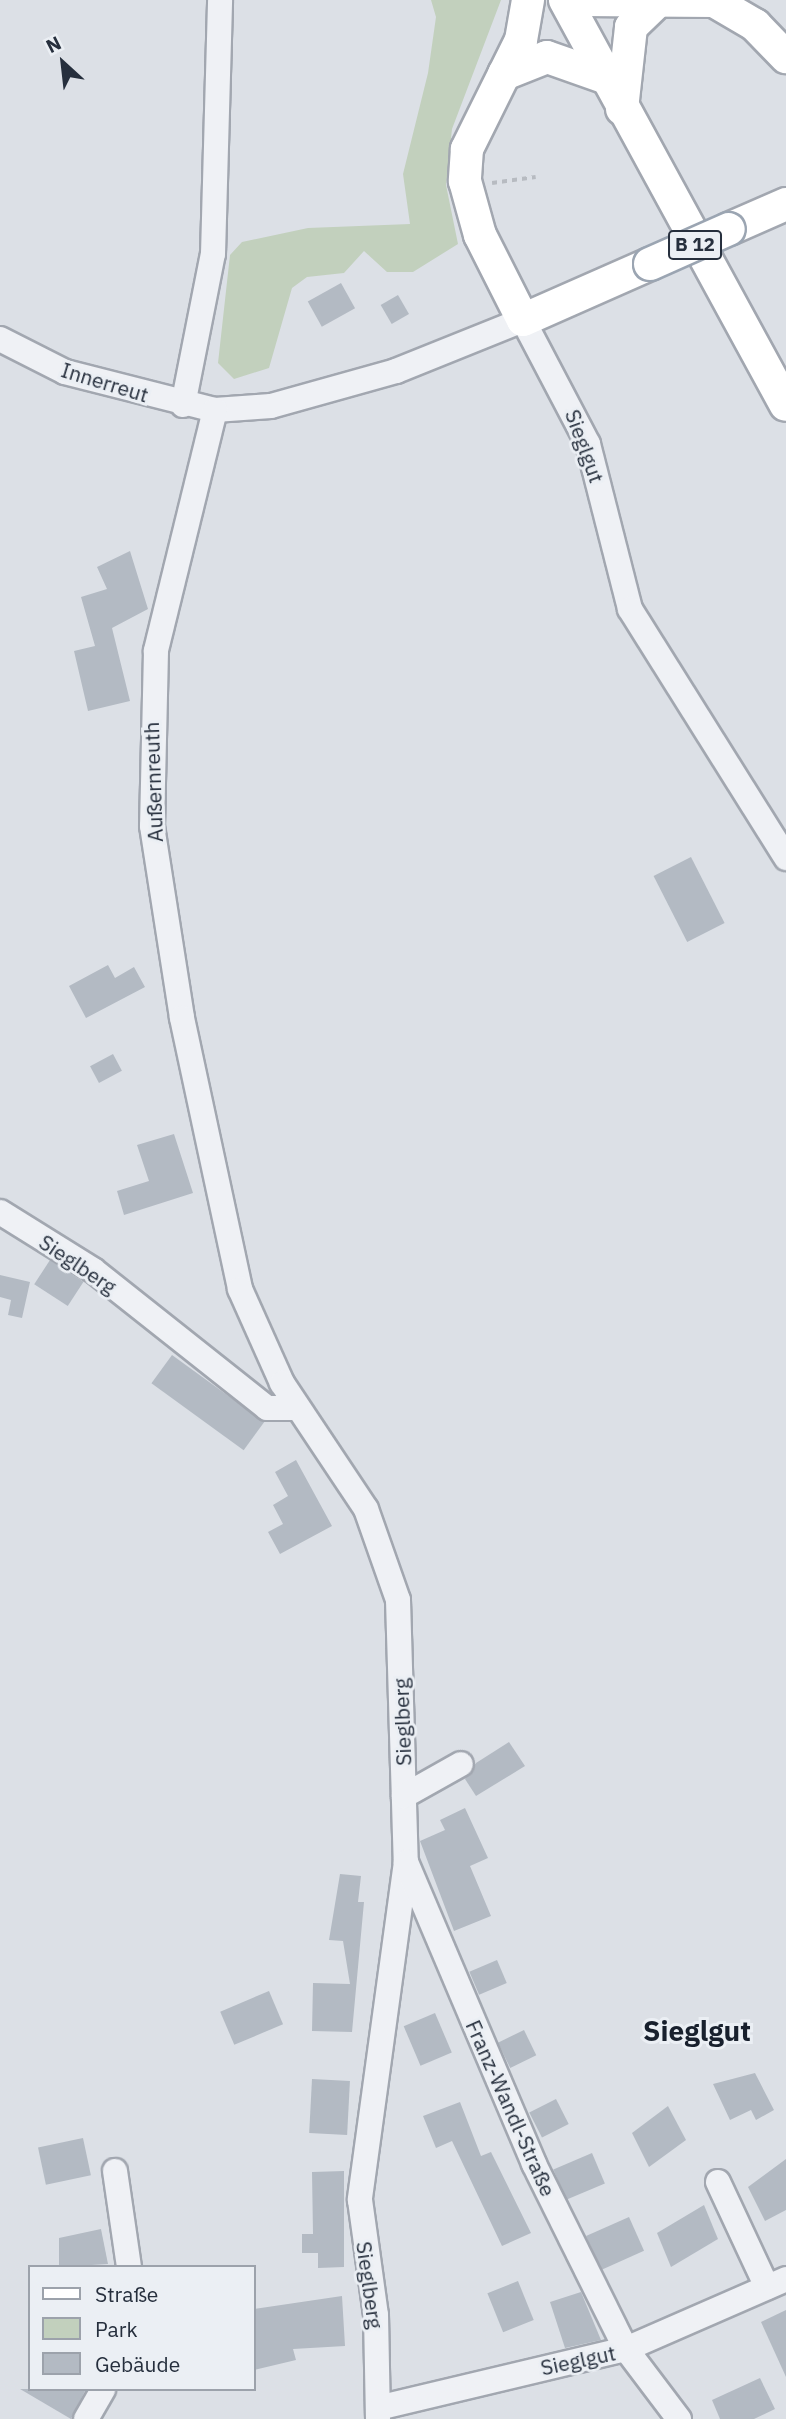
<!DOCTYPE html>
<html>
<head>
<meta charset="utf-8">
<style>
  body { margin:0 }
  #map { position:relative; width:786px; height:2419px; overflow:hidden; background:#dce0e6; font-family:"IBM Plex Sans",sans-serif }
  div>[style] { position:absolute }
  .green>* { inset:0; background:#c2d0bd }
  .building>* { inset:0; background:#b3bac3; transform-origin:0 0 }
  .path>* { height:3.5px; margin-top:-1.75px; transform-origin:0; background:repeating-linear-gradient(90deg,#b7bbc1 0 5px,transparent 0 10px) }
  .roads { filter:drop-shadow(2px 0 #a2a7b0) drop-shadow(-2px 0 #a2a7b0) drop-shadow(0 2px #a2a7b0) drop-shadow(0 -2px #a2a7b0) }
  .minor>* { height:24px; margin:-12px; padding:0 12px; transform-origin:12px; border-radius:12px; background:#eff1f5 }
  .major>* { height:32px; margin:-16px; padding:0 16px; transform-origin:16px; border-radius:16px; background:#fff }
  .bridges { filter:drop-shadow(2px 0 #9ba5b2) drop-shadow(-2px 0 #9ba5b2) drop-shadow(0 2px #9ba5b2) drop-shadow(0 -2px #9ba5b2) }
  .major-bridge>* { height:32px; margin:-16px; padding:0 16px; transform-origin:16px; border-radius:16px; background:#fff }
  span { translate:-50% -50%; white-space:nowrap; text-align:center; line-height:1.15; -webkit-text-stroke:6px #ebeff4; paint-order:stroke }
  .shield-label span { padding:2px 5px; background:#ebeff4; border:2px solid; border-radius:5px; -webkit-text-stroke-width:0 }
  .shield-label { font-size:19px; color:#262f3d; font-weight:700 }
  .street-label { font-size:21px; color:#262f3d }
  .district-label { font-size:28px; color:#18202d; font-weight:700 }
  .legend { position:absolute; left:28px; top:2265px; width:228px; height:126px; box-sizing:border-box; background:#ebeff4; border:2px solid #9ca2ab; margin:0; padding:9px 12px; list-style:none; font-size:21px; color:#262f3d }
  .legend li { display:flex; align-items:center; gap:14px; height:35px }
  .legend b { width:35px; border:2px solid #9ca2ab }
  .north { position:absolute; left:28px; top:28px; width:70px; height:70px; -webkit-text-stroke:5px #ebeff4; paint-order:stroke; rotate:333deg; font-size:19px; font-weight:700; line-height:28px; text-align:center; color:#262f3d }
  .north::after { content:''; display:block; margin:auto; width:24px; height:32px; background:#262f3d; clip-path:polygon(50% 0,100% 100%,50% 72%,0 100%) }
</style>
</head>
<body>
<div id="map">
  <div class="green">
    <i style="clip-path:polygon(431px 0,501px 0,452px 129px,446px 185px,458px 244px,413px 272px,387px 272px,364px 251px,344px 273px,307px 277px,292px 288px,269px 368px,234px 379px,218px 363px,230px 255px,242px 242px,308px 228px,410px 224px,403px 174px,428px 73px,436px 17px)"></i>
  </div>
  <div class="building">
    <i style="left:341px;top:283px;width:29px;height:38px;rotate:61deg"></i>
    <i style="left:398px;top:295px;width:22px;height:20px;rotate:60deg"></i>
    <i style="clip-path:polygon(130px 551px,148px 609px,112px 628px,130px 701px,88px 711px,74px 651px,95px 646px,81px 597px,107px 589px,97px 567px)"></i>
    <i style="left:691px;top:857px;width:74px;height:42px;rotate:63deg"></i>
    <i style="clip-path:polygon(108px 965px,115px 978px,134px 967px,145px 987px,86px 1018px,69px 986px)"></i>
    <i style="left:113px;top:1054px;width:19px;height:26px;rotate:62deg"></i>
    <i style="clip-path:polygon(174px 1134px,193px 1193px,124px 1215px,117px 1191px,149px 1181px,137px 1145px)"></i>
    <i style="left:50px;top:1260px;width:40px;height:29px;rotate:33deg"></i>
    <i style="clip-path:polygon(0 1275px,30px 1282px,22px 1318px,8px 1315px,11px 1300px,0 1297px)"></i>
    <i style="left:172px;top:1355px;width:114px;height:35px;rotate:36deg"></i>
    <i style="clip-path:polygon(296px 1460px,332px 1526px,280px 1554px,268px 1532px,283px 1524px,273px 1505px,288px 1496px,275px 1472px)"></i>
    <i style="clip-path:polygon(509px 1742px,525px 1766px,476px 1796px,465px 1779px,476px 1763px)"></i>
    <i style="clip-path:polygon(465px 1808px,488px 1858px,470px 1866px,491px 1916px,454px 1931px,420px 1841px,445px 1830px,440px 1820px)"></i>
    <i style="clip-path:polygon(340px 1874px,361px 1876px,358px 1902px,364px 1902px,352px 2032px,312px 2031px,313px 1983px,350px 1984px,343px 1941px,329px 1940px)"></i>
    <i style="left:497px;top:1960px;width:25px;height:30px;rotate:67deg"></i>
    <i style="left:269px;top:1991px;width:36px;height:53px;rotate:67deg"></i>
    <i style="left:435px;top:2013px;width:43px;height:34px;rotate:67deg"></i>
    <i style="left:524px;top:2030px;width:28px;height:29px;rotate:64deg"></i>
    <i style="clip-path:polygon(755px 2073px,774px 2110px,756px 2120px,751px 2110px,730px 2120px,713px 2084px)"></i>
    <i style="left:312px;top:2079px;width:38px;height:54px;rotate:3deg"></i>
    <i style="left:556px;top:2099px;width:28px;height:30px;rotate:63deg"></i>
    <i style="clip-path:polygon(460px 2102px,481px 2156px,491px 2152px,531px 2233px,502px 2246px,452px 2141px,436px 2148px,423px 2116px)"></i>
    <i style="clip-path:polygon(668px 2106px,686px 2140px,649px 2167px,632px 2133px)"></i>
    <i style="left:83px;top:2138px;width:38px;height:46px;rotate:78deg"></i>
    <i style="left:592px;top:2153px;width:33px;height:42px;rotate:67deg"></i>
    <i style="clip-path:polygon(786px 2159px,786px 2210px,765px 2221px,748px 2187px)"></i>
    <i style="clip-path:polygon(344px 2171px,344px 2267px,318px 2268px,318px 2253px,302px 2253px,302px 2234px,313px 2234px,312px 2172px)"></i>
    <i style="clip-path:polygon(704px 2205px,718px 2239px,671px 2267px,657px 2233px)"></i>
    <i style="left:629px;top:2217px;width:37px;height:47px;rotate:66deg"></i>
    <i style="clip-path:polygon(101px 2229px,108px 2264px,59px 2267px,59px 2238px)"></i>
    <i style="left:518px;top:2281px;width:42px;height:33px;rotate:68deg"></i>
    <i style="clip-path:polygon(581px 2292px,601px 2340px,565px 2348px,550px 2302px)"></i>
    <i style="clip-path:polygon(342px 2296px,345px 2346px,293px 2349px,296px 2360px,254px 2370px,254px 2309px)"></i>
    <i style="clip-path:polygon(786px 2310px,786px 2377px,761px 2322px)"></i>
    <i style="clip-path:polygon(760px 2378px,775px 2409px,754px 2419px,720px 2419px,712px 2400px)"></i>
    <i style="clip-path:polygon(20px 2389px,86px 2389px,71px 2419px)"></i>
  </div>
  <div class="path">
    <i style="left:492px;top:183px;width:44px;rotate:-7.8deg"></i>
  </div>
  <div class="roads">
    <div class="minor">
      <i style="left:0;top:339px;width:73px;rotate:26.9deg"></i>
      <i style="left:65px;top:372px;width:155px;rotate:14.2deg"></i>
      <i style="left:215px;top:410px;width:56px;rotate:-4.1deg"></i>
      <i style="left:271px;top:406px;width:130px;rotate:-15.6deg"></i>
      <i style="left:396px;top:371px;width:137px;rotate:-21.9deg"></i>
      <i style="left:523px;top:320px;width:140px;rotate:62.3deg"></i>
      <i style="left:588px;top:444px;width:170px;rotate:75.7deg"></i>
      <i style="left:630px;top:609px;width:294px;rotate:57.9deg"></i>
      <i style="left:183px;top:405px;width:154px;rotate:-78.8deg"></i>
      <i style="left:213px;top:254px;width:254px;rotate:-88.4deg"></i>
      <i style="left:215px;top:410px;width:248px;rotate:103.8deg"></i>
      <i style="left:156px;top:651px;width:175px;rotate:91.3deg"></i>
      <i style="left:152px;top:826px;width:194px;rotate:81.1deg"></i>
      <i style="left:182px;top:1018px;width:277px;rotate:77.9deg"></i>
      <i style="left:240px;top:1289px;width:103px;rotate:65.9deg"></i>
      <i style="left:282px;top:1383px;width:151px;rotate:56.3deg"></i>
      <i style="left:366px;top:1509px;width:96px;rotate:70.6deg"></i>
      <i style="left:398px;top:1600px;width:262px;rotate:88.3deg"></i>
      <i style="left:406px;top:1862px;width:341px;rotate:97.8deg"></i>
      <i style="left:360px;top:2200px;width:116px;rotate:82.1deg"></i>
      <i style="left:376px;top:2315px;width:104px;rotate:88.9deg"></i>
      <i style="left:0;top:1212px;width:110px;rotate:31.9deg"></i>
      <i style="left:93px;top:1270px;width:222px;rotate:38.4deg"></i>
      <i style="left:267px;top:1408px;width:29px"></i>
      <i style="left:404px;top:1796px;width:65px;rotate:-29.3deg"></i>
      <i style="left:406px;top:1862px;width:328px;rotate:67deg"></i>
      <i style="left:534px;top:2164px;width:207px;rotate:63.6deg"></i>
      <i style="left:626px;top:2349px;width:88px;rotate:52.9deg"></i>
      <i style="left:115px;top:2171px;width:97px;rotate:81.7deg"></i>
      <i style="left:718px;top:2182px;width:116px;rotate:65deg"></i>
      <i style="left:382px;top:2407px;width:251px;rotate:-13.4deg"></i>
      <i style="left:626px;top:2349px;width:175px;rotate:-23.6deg"></i>
      <i style="left:86px;top:2419px;width:34px;rotate:-60deg"></i>
    </div>
    <div class="major">
      <i style="left:528px;top:0;width:41px;rotate:99.9deg"></i>
      <i style="left:521px;top:40px;width:122px;rotate:116.4deg"></i>
      <i style="left:467px;top:149px;width:32px;rotate:94deg"></i>
      <i style="left:465px;top:181px;width:56px;rotate:74.5deg"></i>
      <i style="left:480px;top:235px;width:95px;rotate:63.2deg"></i>
      <i style="left:523px;top:320px;width:139px;rotate:-23.8deg"></i>
      <i style="left:565px;top:0;width:461px;rotate:61.4deg"></i>
      <i style="left:582px;top:0;width:132px;rotate:0.4deg"></i>
      <i style="left:714px;top:1px;width:48px;rotate:30.3deg"></i>
      <i style="left:755px;top:25px;width:45px;rotate:45.9deg"></i>
      <i style="left:504px;top:74px;width:46px;rotate:-21.6deg"></i>
      <i style="left:547px;top:57px;width:60px;rotate:19.3deg"></i>
      <i style="left:622px;top:109px;width:82px;rotate:-83.7deg"></i>
      <i style="left:631px;top:27px;width:35px;rotate:-44deg"></i>
      <i style="left:729px;top:229px;width:62px;rotate:-23.7deg"></i>
    </div>
  </div>
  <div class="bridges">
    <div class="major-bridge">
      <i style="left:650px;top:264px;width:86px;rotate:-23.9deg"></i>
    </div>
  </div>
  <div class="shield-label">
    <span style="left:695px;top:245px">B 12</span>
  </div>
  <div class="street-label">
    <span style="left:105px;top:382px;rotate:17deg">Innerreut</span>
    <span style="left:585px;top:446px;rotate:70deg">Sieglgut</span>
    <span style="left:153px;top:782px;rotate:-92deg">Außernreuth</span>
    <span style="left:78px;top:1264px;rotate:34deg">Sieglberg</span>
    <span style="left:402px;top:1722px;rotate:-92deg">Sieglberg</span>
    <span style="left:511px;top:2108px;rotate:66deg">Franz-Wandl-Straße</span>
    <span style="left:370px;top:2285px;rotate:82deg">Sieglberg</span>
    <span style="left:578px;top:2360px;rotate:-12deg">Sieglgut</span>
  </div>
  <div class="district-label">
    <span style="left:697px;top:2031px">Sieglgut</span>
  </div>
  <ul class="legend">
  <li><b style="height:9px;background:#fff"></b>Straße</li>
  <li><b style="height:19px;background:#c2d0bd"></b>Park</li>
  <li><b style="height:19px;background:#b3bac3"></b>Gebäude</li>
  </ul>
  <div class="north">N</div>
</div>
</body>
</html>
